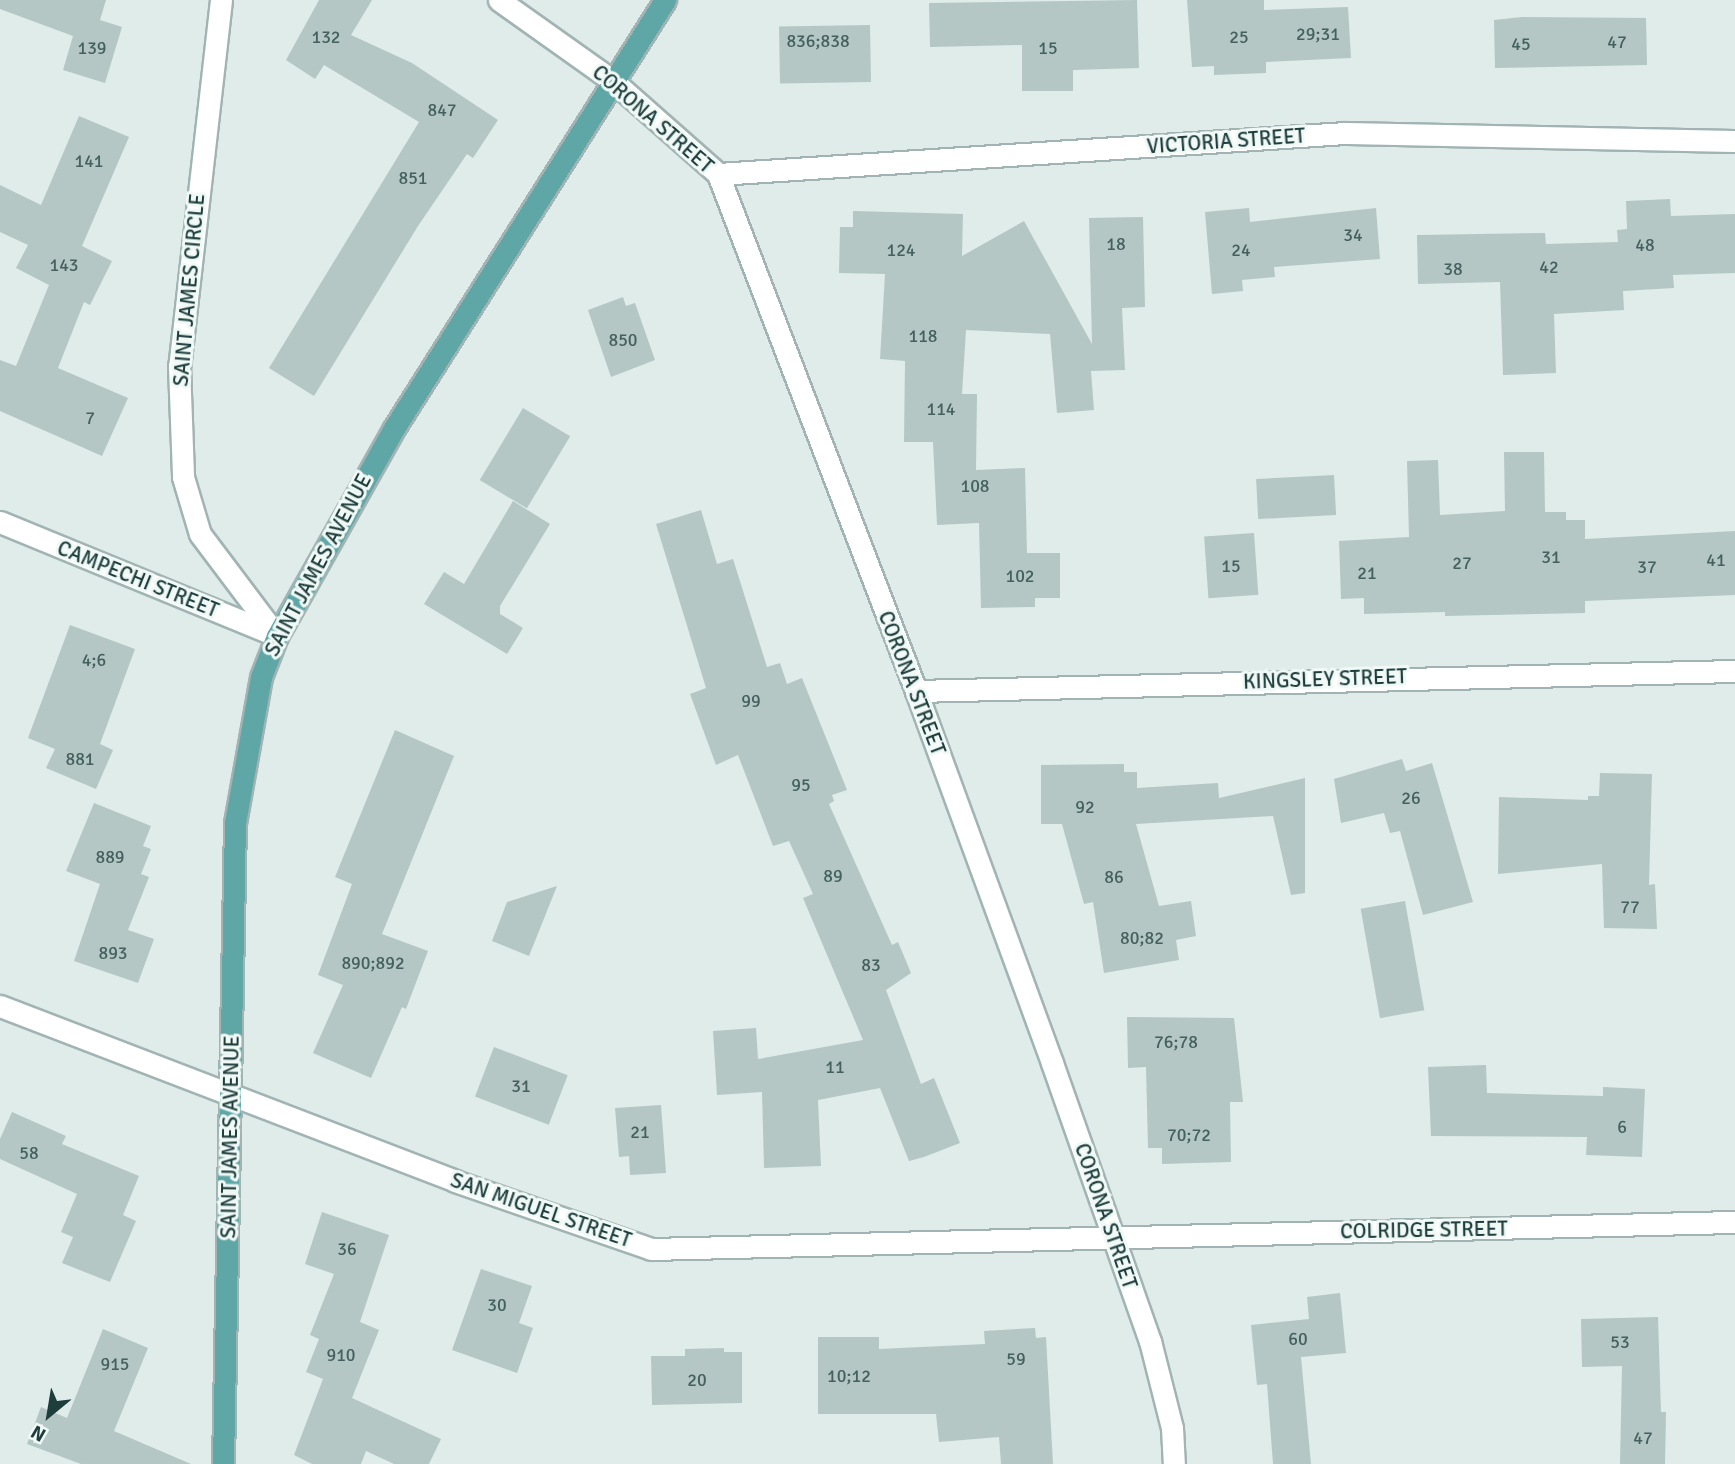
<!DOCTYPE html>
<html>
<head>
<meta charset="utf-8">
<style>
  body { margin:0 }
  #map { position:relative; width:1735px; height:1464px; overflow:hidden; background:#dfecea; font-family:Signika,sans-serif }
  div>[style] { position:absolute }
  .building>* { inset:0; background:#b4c7c4; transform-origin:0 0 }
  .roads { filter:drop-shadow(2px 0 #a1b4b3) drop-shadow(-2px 0 #a1b4b3) drop-shadow(0 2px #a1b4b3) drop-shadow(0 -2px #a1b4b3) }
  .minor>* { height:21px; margin:-10.5px; padding:0 10.5px; transform-origin:10.5px; border-radius:10.5px; background:#fff }
  .major>* { height:21px; margin:-10.5px; padding:0 10.5px; transform-origin:10.5px; border-radius:10.5px; background:#5fa7a6 }
  span { translate:-50% -50%; white-space:nowrap; text-align:center; line-height:1.15; -webkit-text-stroke:6px #f0f9f6; paint-order:stroke }
  .number-label { font-size:18px; color:#44605f }
  .number-label span { -webkit-text-stroke-width:0 }
  .street-label { font-size:21px; color:#1e3e3d }
  .north { position:absolute; left:14px; top:1380px; width:70px; height:70px; -webkit-text-stroke:5px #f0f9f6; paint-order:stroke; rotate:210deg; font-size:19px; font-weight:700; line-height:28px; text-align:center; color:#1e3e3d }
  .north::after { content:''; display:block; margin:auto; width:24px; height:32px; background:#1e3e3d; clip-path:polygon(50% 0,100% 100%,50% 72%,0 100%) }
</style>
</head>
<body>
<div id="map">
  <div class="building">
    <i style="clip-path:polygon(0 0,106px 0,100px 20px,122px 27px,105px 83px,63px 70px,73px 36px,0 9px)"></i>
    <i style="clip-path:polygon(319px 0,372px 0,351px 35px,412px 63px,498px 120px,473px 158px,467px 154px,418px 226px,314px 396px,269px 368px,419px 122px,324px 65px,315px 79px,286px 60px)"></i>
    <i style="clip-path:polygon(1137px 0,1139px 68px,1073px 70px,1073px 91px,1022px 91px,1022px 45px,930px 47px,929px 3px)"></i>
    <i style="clip-path:polygon(1187px 0,1264px 0,1264px 10px,1348px 7px,1351px 58px,1266px 62px,1266px 73px,1214px 75px,1214px 66px,1192px 67px)"></i>
    <i style="clip-path:polygon(1522px 17px,1646px 18px,1647px 65px,1495px 68px,1494px 20px)"></i>
    <i style="left:870px;top:25px;width:57px;height:91px;rotate:89deg"></i>
    <i style="clip-path:polygon(79px 116px,129px 137px,82px 246px,112px 261px,90px 305px,84px 302px,58px 368px,128px 398px,102px 456px,0 411px,0 360px,16px 366px,49px 285px,16px 268px,28px 245px,0 232px,0 185px,41px 205px)"></i>
    <i style="clip-path:polygon(1670px 199px,1671px 216px,1735px 214px,1735px 273px,1673px 275px,1674px 288px,1623px 291px,1624px 310px,1554px 314px,1556px 373px,1503px 375px,1500px 282px,1418px 284px,1417px 235px,1545px 233px,1546px 244px,1618px 242px,1617px 230px,1627px 229px,1626px 201px)"></i>
    <i style="clip-path:polygon(1249px 208px,1250px 222px,1376px 208px,1380px 259px,1274px 267px,1275px 277px,1242px 280px,1243px 291px,1212px 294px,1205px 212px)"></i>
    <i style="clip-path:polygon(853px 211px,963px 214px,962px 256px,1024px 221px,1092px 344px,1089px 218px,1143px 217px,1145px 307px,1122px 308px,1125px 370px,1091px 371px,1094px 410px,1057px 413px,1050px 334px,966px 330px,962px 394px,977px 394px,976px 470px,1025px 468px,1027px 553px,1060px 553px,1060px 598px,1035px 598px,1035px 607px,981px 608px,979px 523px,937px 525px,933px 442px,904px 442px,905px 361px,880px 359px,885px 274px,839px 273px,840px 227px,853px 227px)"></i>
    <i style="clip-path:polygon(623px 297px,626px 306px,635px 303px,655px 360px,611px 377px,588px 310px)"></i>
    <i style="left:523px;top:408px;width:55px;height:84px;rotate:31deg"></i>
    <i style="clip-path:polygon(1504px 452px,1544px 452px,1545px 512px,1566px 512px,1566px 520px,1585px 520px,1585px 539px,1735px 531px,1735px 595px,1585px 601px,1585px 613px,1445px 616px,1445px 612px,1364px 614px,1364px 598px,1341px 599px,1339px 541px,1409px 537px,1407px 461px,1438px 460px,1440px 515px,1505px 511px)"></i>
    <i style="left:1334px;top:475px;width:40px;height:78px;rotate:87deg"></i>
    <i style="clip-path:polygon(513px 501px,550px 524px,500px 606px,500px 614px,523px 628px,507px 654px,424px 604px,444px 572px,464px 584px)"></i>
    <i style="clip-path:polygon(701px 510px,717px 564px,733px 559px,767px 667px,780px 663px,787px 684px,802px 678px,847px 790px,832px 795px,834px 801px,829px 804px,892px 945px,898px 942px,911px 973px,886px 990px,921px 1084px,934px 1078px,960px 1143px,924px 1157px,909px 1161px,880px 1088px,818px 1100px,821px 1166px,764px 1168px,762px 1092px,717px 1095px,713px 1031px,756px 1028px,758px 1059px,863px 1040px,803px 898px,813px 894px,789px 841px,773px 846px,738px 755px,716px 765px,690px 694px,706px 688px,656px 524px)"></i>
    <i style="left:1254px;top:533px;width:62px;height:50px;rotate:86deg"></i>
    <i style="clip-path:polygon(70px 625px,135px 649px,100px 744px,113px 750px,96px 789px,46px 768px,55px 749px,28px 738px)"></i>
    <i style="clip-path:polygon(395px 730px,454px 756px,382px 934px,428px 951px,406px 1009px,402px 1007px,371px 1078px,313px 1053px,343px 985px,318px 975px,352px 884px,335px 877px)"></i>
    <i style="clip-path:polygon(1402px 759px,1406px 771px,1432px 763px,1473px 902px,1423px 915px,1400px 831px,1390px 833px,1384px 813px,1341px 823px,1334px 779px)"></i>
    <i style="clip-path:polygon(1124px 764px,1124px 772px,1137px 772px,1137px 788px,1218px 783px,1219px 798px,1305px 778px,1305px 893px,1291px 895px,1273px 816px,1136px 824px,1159px 906px,1191px 901px,1196px 936px,1176px 940px,1179px 960px,1104px 973px,1093px 902px,1084px 904px,1062px 824px,1041px 824px,1041px 765px)"></i>
    <i style="clip-path:polygon(1600px 773px,1652px 774px,1649px 885px,1655px 884px,1657px 929px,1604px 928px,1602px 864px,1498px 874px,1499px 797px,1588px 800px,1588px 796px,1599px 796px)"></i>
    <i style="clip-path:polygon(94px 803px,151px 826px,143px 846px,151px 849px,141px 874px,149px 877px,128px 930px,154px 939px,138px 983px,74px 961px,100px 884px,66px 871px)"></i>
    <i style="clip-path:polygon(557px 886px,529px 956px,492px 941px,507px 902px)"></i>
    <i style="left:1405px;top:901px;width:111px;height:45px;rotate:80deg"></i>
    <i style="clip-path:polygon(1127px 1017px,1234px 1018px,1243px 1102px,1230px 1102px,1231px 1162px,1162px 1164px,1162px 1148px,1148px 1148px,1146px 1067px,1128px 1068px)"></i>
    <i style="left:494px;top:1047px;width:79px;height:53px;rotate:21deg"></i>
    <i style="clip-path:polygon(1486px 1065px,1487px 1093px,1603px 1096px,1603px 1087px,1645px 1089px,1642px 1157px,1586px 1155px,1587px 1137px,1431px 1136px,1428px 1067px)"></i>
    <i style="clip-path:polygon(661px 1105px,666px 1173px,630px 1175px,629px 1156px,619px 1157px,615px 1108px)"></i>
    <i style="clip-path:polygon(12px 1112px,66px 1136px,62px 1144px,139px 1176px,123px 1215px,136px 1221px,110px 1282px,62px 1263px,73px 1237px,61px 1232px,77px 1194px,0 1159px,0 1139px)"></i>
    <i style="clip-path:polygon(322px 1212px,389px 1235px,360px 1322px,379px 1330px,352px 1398px,441px 1439px,429px 1464px,394px 1464px,366px 1451px,361px 1464px,312px 1464px,294px 1455px,323px 1379px,306px 1372px,319px 1339px,310px 1335px,334px 1274px,305px 1264px)"></i>
    <i style="clip-path:polygon(481px 1269px,532px 1286px,519px 1323px,533px 1328px,517px 1373px,452px 1350px)"></i>
    <i style="clip-path:polygon(1340px 1293px,1346px 1353px,1301px 1357px,1311px 1464px,1273px 1464px,1267px 1384px,1257px 1385px,1251px 1325px,1309px 1319px,1307px 1297px)"></i>
    <i style="clip-path:polygon(1658px 1317px,1661px 1412px,1666px 1412px,1665px 1464px,1620px 1464px,1622px 1366px,1582px 1367px,1581px 1319px)"></i>
    <i style="clip-path:polygon(1035px 1328px,1036px 1338px,1046px 1337px,1053px 1464px,1001px 1464px,999px 1437px,939px 1442px,936px 1414px,818px 1414px,818px 1337px,879px 1337px,879px 1349px,985px 1344px,984px 1331px)"></i>
    <i style="clip-path:polygon(103px 1329px,148px 1348px,114px 1431px,191px 1464px,81px 1464px,27px 1444px,41px 1407px,67px 1418px)"></i>
    <i style="clip-path:polygon(724px 1348px,724px 1352px,742px 1352px,742px 1403px,652px 1405px,651px 1356px,685px 1356px,685px 1349px)"></i>
  </div>
  <div class="roads">
    <div class="minor">
      <i style="left:221px;top:0;width:368px;rotate:96.5deg"></i>
      <i style="left:179px;top:366px;width:111px;rotate:87.9deg"></i>
      <i style="left:183px;top:477px;width:59px;rotate:73.4deg"></i>
      <i style="left:200px;top:534px;width:128px;rotate:53deg"></i>
      <i style="left:499px;top:0;width:140px;rotate:35.4deg"></i>
      <i style="left:613px;top:81px;width:140px;rotate:41.5deg"></i>
      <i style="left:718px;top:174px;width:554px;rotate:69.04deg"></i>
      <i style="left:916px;top:691px;width:396px;rotate:69.9deg"></i>
      <i style="left:1052px;top:1063px;width:295px;rotate:70.6deg"></i>
      <i style="left:1150px;top:1341px;width:90px;rotate:75.8deg"></i>
      <i style="left:1172px;top:1428px;width:36px;rotate:87deg"></i>
      <i style="left:718px;top:174px;width:629px;rotate:-3.74deg"></i>
      <i style="left:1346px;top:133px;width:389px;rotate:1.2deg"></i>
      <i style="left:0;top:522px;width:297px;rotate:22.3deg"></i>
      <i style="left:916px;top:691px;width:819px;rotate:-1.4deg"></i>
      <i style="left:0;top:1006px;width:487px;rotate:21deg"></i>
      <i style="left:455px;top:1181px;width:207px;rotate:19.1deg"></i>
      <i style="left:651px;top:1249px;width:1084px;rotate:-1.43deg"></i>
    </div>
    <div class="major">
      <i style="left:223px;top:1464px;width:641px;rotate:-88.93deg"></i>
      <i style="left:235px;top:823px;width:148px;rotate:-79.9deg"></i>
      <i style="left:261px;top:677px;width:44px;rotate:-68.7deg"></i>
      <i style="left:277px;top:636px;width:236px;rotate:-60.6deg"></i>
      <i style="left:393px;top:430px;width:509px;rotate:-57.68deg"></i>
    </div>
  </div>
  <div class="number-label">
    <span style="left:1318px;top:34px">29;31</span>
    <span style="left:326px;top:37px">132</span>
    <span style="left:1239px;top:37px">25</span>
    <span style="left:818px;top:41px">836;838</span>
    <span style="left:1617px;top:42px">47</span>
    <span style="left:1521px;top:44px">45</span>
    <span style="left:92px;top:48px">139</span>
    <span style="left:1048px;top:48px">15</span>
    <span style="left:442px;top:110px">847</span>
    <span style="left:89px;top:161px">141</span>
    <span style="left:413px;top:178px">851</span>
    <span style="left:1353px;top:235px">34</span>
    <span style="left:1116px;top:244px">18</span>
    <span style="left:1645px;top:245px">48</span>
    <span style="left:901px;top:250px">124</span>
    <span style="left:1241px;top:250px">24</span>
    <span style="left:64px;top:265px">143</span>
    <span style="left:1549px;top:267px">42</span>
    <span style="left:1453px;top:269px">38</span>
    <span style="left:923px;top:336px">118</span>
    <span style="left:623px;top:340px">850</span>
    <span style="left:941px;top:409px">114</span>
    <span style="left:90px;top:418px">7</span>
    <span style="left:975px;top:486px">108</span>
    <span style="left:1551px;top:557px">31</span>
    <span style="left:1716px;top:560px">41</span>
    <span style="left:1462px;top:563px">27</span>
    <span style="left:1231px;top:566px">15</span>
    <span style="left:1647px;top:567px">37</span>
    <span style="left:1367px;top:573px">21</span>
    <span style="left:1020px;top:576px">102</span>
    <span style="left:94px;top:660px">4;6</span>
    <span style="left:751px;top:701px">99</span>
    <span style="left:80px;top:759px">881</span>
    <span style="left:801px;top:785px">95</span>
    <span style="left:1411px;top:798px">26</span>
    <span style="left:1085px;top:807px">92</span>
    <span style="left:110px;top:857px">889</span>
    <span style="left:833px;top:876px">89</span>
    <span style="left:1114px;top:877px">86</span>
    <span style="left:1630px;top:907px">77</span>
    <span style="left:1142px;top:938px">80;82</span>
    <span style="left:113px;top:953px">893</span>
    <span style="left:373px;top:963px">890;892</span>
    <span style="left:871px;top:965px">83</span>
    <span style="left:1176px;top:1042px">76;78</span>
    <span style="left:835px;top:1067px">11</span>
    <span style="left:521px;top:1086px">31</span>
    <span style="left:1622px;top:1127px">6</span>
    <span style="left:640px;top:1132px">21</span>
    <span style="left:1189px;top:1135px">70;72</span>
    <span style="left:29px;top:1153px">58</span>
    <span style="left:347px;top:1249px">36</span>
    <span style="left:497px;top:1305px">30</span>
    <span style="left:1298px;top:1339px">60</span>
    <span style="left:1620px;top:1342px">53</span>
    <span style="left:341px;top:1355px">910</span>
    <span style="left:1016px;top:1359px">59</span>
    <span style="left:115px;top:1364px">915</span>
    <span style="left:849px;top:1376px">10;12</span>
    <span style="left:697px;top:1380px">20</span>
    <span style="left:1643px;top:1438px">47</span>
  </div>
  <div class="street-label">
    <span style="left:653px;top:119px;rotate:41deg">CORONA STREET</span>
    <span style="left:1226px;top:141px;rotate:-4deg">VICTORIA STREET</span>
    <span style="left:189px;top:290px;rotate:-85deg">SAINT JAMES CIRCLE</span>
    <span style="left:318px;top:565px;rotate:-62deg">SAINT JAMES AVENUE</span>
    <span style="left:138px;top:579px;rotate:22deg">CAMPECHI STREET</span>
    <span style="left:1325px;top:679px;rotate:-2deg">KINGSLEY STREET</span>
    <span style="left:912px;top:683px;rotate:69deg">CORONA STREET</span>
    <span style="left:230px;top:1137px;rotate:-89deg">SAINT JAMES AVENUE</span>
    <span style="left:541px;top:1210px;rotate:19deg">SAN MIGUEL STREET</span>
    <span style="left:1106px;top:1216px;rotate:71deg">CORONA STREET</span>
    <span style="left:1424px;top:1230px;rotate:-1deg">COLRIDGE STREET</span>
  </div>
  <div class="north">N</div>
</div>
</body>
</html>
